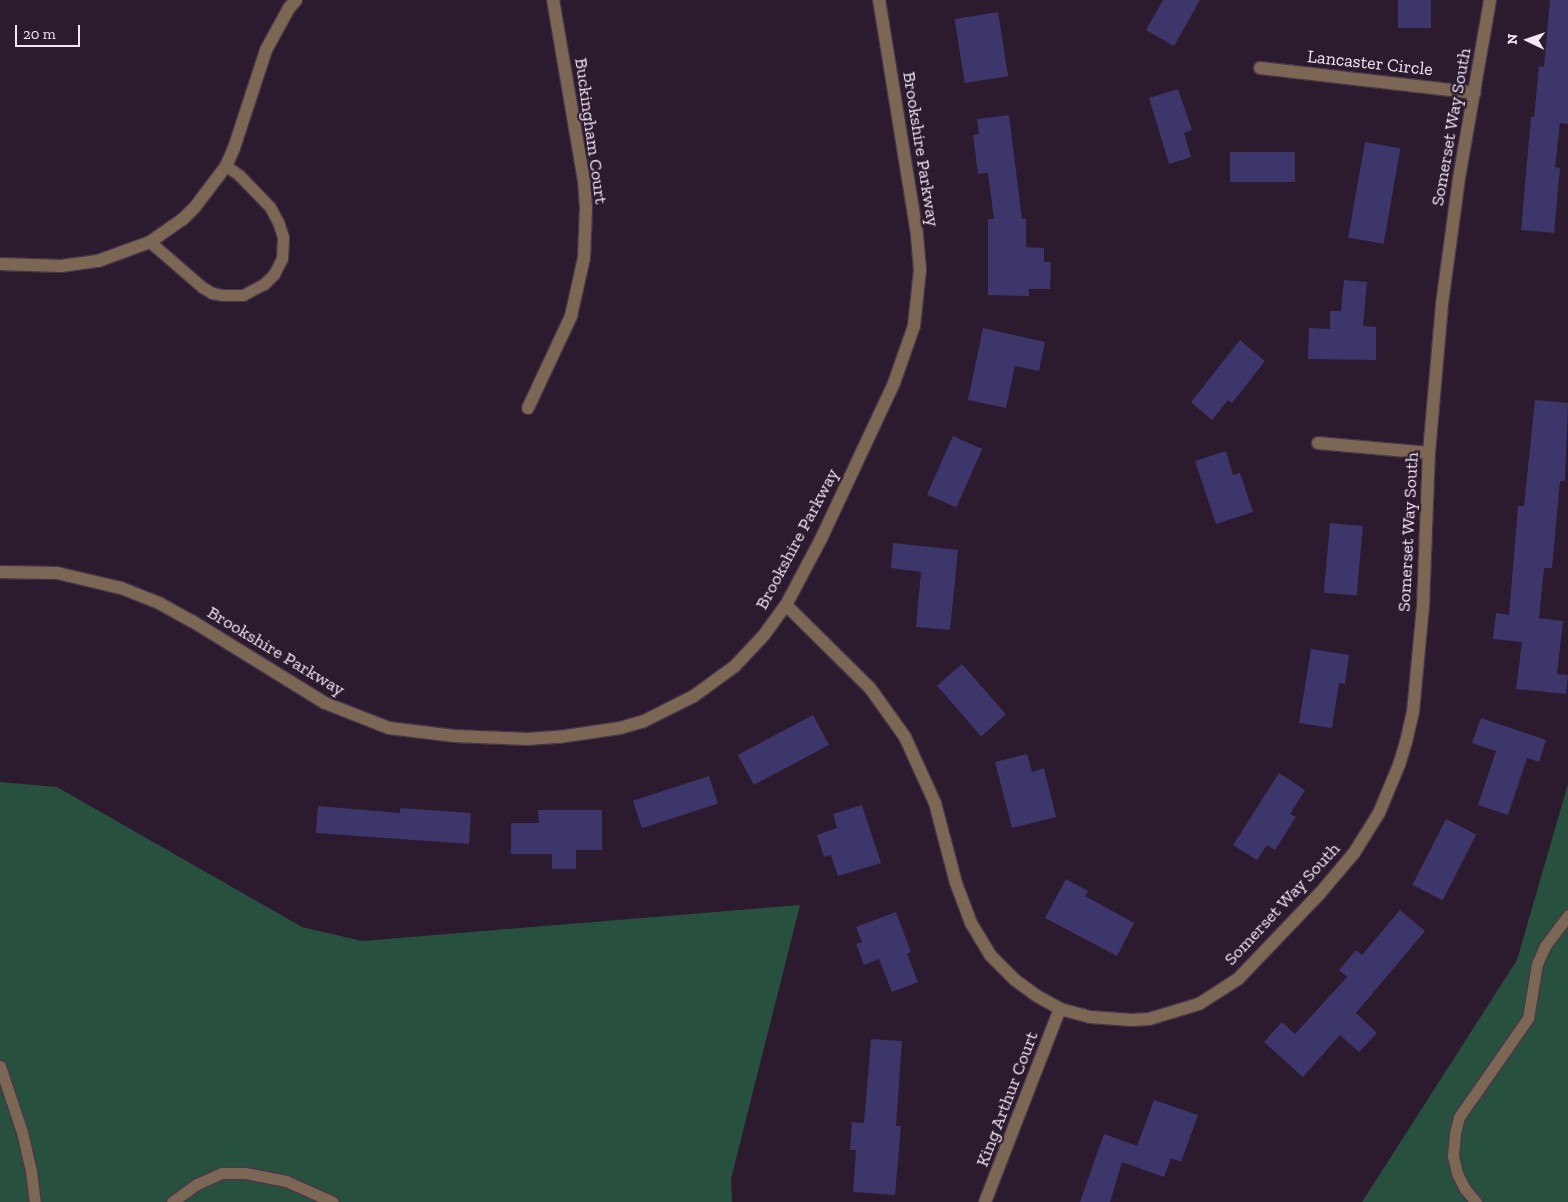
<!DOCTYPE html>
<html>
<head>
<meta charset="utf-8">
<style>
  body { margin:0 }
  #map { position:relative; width:1568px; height:1202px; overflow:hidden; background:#2c1a2e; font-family:"Zilla Slab",serif }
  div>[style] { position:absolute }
  .green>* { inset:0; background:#27513e }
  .building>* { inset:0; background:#3d366a; transform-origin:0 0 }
  .roads { filter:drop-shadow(1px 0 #48374a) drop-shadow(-1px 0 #48374a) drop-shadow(0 1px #48374a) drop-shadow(0 -1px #48374a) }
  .lane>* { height:11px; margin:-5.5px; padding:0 5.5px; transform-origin:5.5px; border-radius:5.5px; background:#7c6654 }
  .street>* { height:12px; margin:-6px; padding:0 6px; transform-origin:6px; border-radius:6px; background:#7c6654 }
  span { translate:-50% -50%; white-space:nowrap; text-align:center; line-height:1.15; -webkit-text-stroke:4.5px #2c1a2e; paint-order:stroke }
  .street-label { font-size:18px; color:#f4e7f5 }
  .north { position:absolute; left:1503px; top:15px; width:50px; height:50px; -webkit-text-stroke:4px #2c1a2e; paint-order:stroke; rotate:273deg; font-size:14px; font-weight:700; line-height:20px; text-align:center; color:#f4e7f5 }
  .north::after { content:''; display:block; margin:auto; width:18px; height:22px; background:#f4e7f5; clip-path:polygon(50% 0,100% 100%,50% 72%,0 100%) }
  .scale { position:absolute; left:15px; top:25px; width:65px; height:22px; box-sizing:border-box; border:2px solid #f4e7f5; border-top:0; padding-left:6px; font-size:15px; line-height:18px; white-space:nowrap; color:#f4e7f5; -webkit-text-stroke:4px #2c1a2e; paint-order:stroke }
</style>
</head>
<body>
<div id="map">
  <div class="green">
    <i style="clip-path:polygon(0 782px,57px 787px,302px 927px,362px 941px,800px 905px,731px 1179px,732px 1202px,0 1202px)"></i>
    <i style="clip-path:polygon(1568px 784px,1568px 1202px,1362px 1202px,1517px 960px)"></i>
  </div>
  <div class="building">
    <i style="clip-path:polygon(1163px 0,1200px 0,1174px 46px,1146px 30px)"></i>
    <i style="left:1398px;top:0;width:33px;height:28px"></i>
    <i style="clip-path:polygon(1550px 0,1568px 0,1568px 124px,1560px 123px,1555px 167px,1560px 168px,1554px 233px,1521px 230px,1531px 117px,1534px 117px,1539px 66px,1544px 67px)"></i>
    <i style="left:998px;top:12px;width:65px;height:44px;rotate:81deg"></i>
    <i style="clip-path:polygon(1178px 89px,1192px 130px,1184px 133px,1191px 157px,1169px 164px,1149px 98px)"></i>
    <i style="clip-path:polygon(1009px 115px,1022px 219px,1026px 219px,1026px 247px,1044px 248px,1044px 262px,1051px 262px,1050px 289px,1029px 289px,1029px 296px,988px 295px,988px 219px,994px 219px,988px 173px,978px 174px,973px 135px,979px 134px,977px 119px)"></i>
    <i style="left:1365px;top:142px;width:36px;height:97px;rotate:10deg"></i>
    <i style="left:1230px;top:152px;width:65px;height:30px"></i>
    <i style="clip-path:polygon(1344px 280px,1367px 282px,1363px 326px,1376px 327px,1376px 360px,1308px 359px,1309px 328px,1330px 329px,1330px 311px,1341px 311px)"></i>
    <i style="clip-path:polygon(983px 328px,1045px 342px,1039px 371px,1015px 366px,1006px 408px,968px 400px)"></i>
    <i style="clip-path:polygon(1240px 340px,1265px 361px,1232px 403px,1228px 400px,1212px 420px,1191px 402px)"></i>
    <i style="clip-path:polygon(1535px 400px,1568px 403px,1565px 481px,1560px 481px,1552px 568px,1544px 568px,1539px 618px,1563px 621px,1557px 674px,1568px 675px,1566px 694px,1516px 689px,1522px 642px,1493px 639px,1496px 613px,1509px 615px,1518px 506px,1524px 506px)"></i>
    <i style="left:953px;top:436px;width:32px;height:64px;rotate:24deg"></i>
    <i style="clip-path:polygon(1226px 451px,1233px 475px,1240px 473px,1253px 512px,1216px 524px,1195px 461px)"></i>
    <i style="left:1330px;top:523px;width:33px;height:70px;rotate:5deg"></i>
    <i style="clip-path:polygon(893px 543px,958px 550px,950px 630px,916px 627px,921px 572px,891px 568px)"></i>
    <i style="clip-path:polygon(1311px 649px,1349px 655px,1345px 684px,1339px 683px,1332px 728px,1299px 723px)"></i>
    <i style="left:962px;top:664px;width:67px;height:33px;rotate:49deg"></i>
    <i style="left:813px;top:715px;width:34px;height:85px;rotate:62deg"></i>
    <i style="clip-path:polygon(1481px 718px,1546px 740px,1539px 762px,1527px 758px,1508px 815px,1478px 805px,1496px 751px,1472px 743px)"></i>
    <i style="clip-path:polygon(1027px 754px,1032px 772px,1044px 768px,1056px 817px,1012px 828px,995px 762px)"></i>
    <i style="clip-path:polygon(1279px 773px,1305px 790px,1290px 814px,1296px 817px,1275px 850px,1267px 845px,1257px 860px,1233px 845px)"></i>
    <i style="left:709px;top:776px;width:29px;height:80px;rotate:72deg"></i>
    <i style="clip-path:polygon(862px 805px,881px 863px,838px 876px,831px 855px,824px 857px,817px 835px,837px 828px,833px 814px)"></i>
    <i style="clip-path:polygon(318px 806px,400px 813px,400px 808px,471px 813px,469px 844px,316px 833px)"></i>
    <i style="clip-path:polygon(538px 810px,602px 810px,602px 850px,576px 850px,576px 869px,552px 869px,552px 854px,511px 854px,511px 823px,539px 823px)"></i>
    <i style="left:1446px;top:819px;width:34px;height:74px;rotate:27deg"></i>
    <i style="clip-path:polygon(1066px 879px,1088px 891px,1085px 896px,1134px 923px,1117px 956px,1045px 918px)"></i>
    <i style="clip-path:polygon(1400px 910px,1425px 931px,1356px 1013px,1377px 1033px,1359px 1052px,1340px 1035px,1303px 1077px,1264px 1042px,1282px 1022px,1295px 1034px,1347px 977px,1339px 970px,1356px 950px,1362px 955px)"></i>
    <i style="clip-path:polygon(896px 912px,911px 952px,907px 954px,918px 982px,892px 992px,879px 959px,864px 965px,856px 944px,862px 942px,856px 927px)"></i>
    <i style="clip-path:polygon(871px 1039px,902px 1041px,896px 1126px,901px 1126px,895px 1195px,853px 1192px,856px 1150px,850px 1150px,852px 1122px,864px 1123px)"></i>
    <i style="clip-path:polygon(1154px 1100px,1198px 1115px,1181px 1162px,1171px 1158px,1164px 1177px,1122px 1162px,1110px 1202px,1080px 1202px,1104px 1134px,1137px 1146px)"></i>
  </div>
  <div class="roads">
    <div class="lane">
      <i style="left:150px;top:242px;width:69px;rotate:40.9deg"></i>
      <i style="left:202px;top:287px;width:12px;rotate:31deg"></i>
      <i style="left:212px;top:293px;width:10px;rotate:11deg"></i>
      <i style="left:222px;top:295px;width:21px"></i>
      <i style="left:243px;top:295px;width:24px;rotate:-28deg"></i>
      <i style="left:264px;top:284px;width:14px;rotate:-45deg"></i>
      <i style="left:274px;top:274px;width:18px;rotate:-63deg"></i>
      <i style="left:282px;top:258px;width:21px;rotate:-87deg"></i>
      <i style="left:283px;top:237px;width:16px;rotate:-108deg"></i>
      <i style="left:278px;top:222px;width:17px;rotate:-118deg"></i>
      <i style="left:270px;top:207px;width:45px;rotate:-134.1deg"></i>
      <i style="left:239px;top:175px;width:16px;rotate:-145deg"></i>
      <i style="left:0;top:1066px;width:70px;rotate:71.6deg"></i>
      <i style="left:22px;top:1132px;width:40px;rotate:77deg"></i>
      <i style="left:31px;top:1171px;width:31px;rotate:83deg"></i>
      <i style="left:172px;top:1202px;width:31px;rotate:-36deg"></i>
      <i style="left:197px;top:1184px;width:27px;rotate:-24deg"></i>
      <i style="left:222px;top:1173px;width:23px"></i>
      <i style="left:245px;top:1173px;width:42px;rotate:11deg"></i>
      <i style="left:286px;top:1181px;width:51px;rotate:24.1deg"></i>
      <i style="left:1476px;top:1202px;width:17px;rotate:-130deg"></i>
      <i style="left:1465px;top:1189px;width:18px;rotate:-117deg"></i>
      <i style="left:1457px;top:1173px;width:17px;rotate:-103deg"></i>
      <i style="left:1453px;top:1156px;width:23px;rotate:-85deg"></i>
      <i style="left:1455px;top:1133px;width:16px;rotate:-76deg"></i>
      <i style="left:1459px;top:1117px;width:121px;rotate:-55.1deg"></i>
      <i style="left:1528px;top:1018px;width:55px;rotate:-80.5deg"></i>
      <i style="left:1537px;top:964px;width:20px;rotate:-66deg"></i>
      <i style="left:1545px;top:946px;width:39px;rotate:-53deg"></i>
    </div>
    <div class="street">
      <i style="left:1260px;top:68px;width:216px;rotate:6.6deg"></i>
      <i style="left:0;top:264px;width:61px;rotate:1.9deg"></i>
      <i style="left:61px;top:266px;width:37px;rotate:-8deg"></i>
      <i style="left:98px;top:261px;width:55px;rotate:-20.1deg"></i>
      <i style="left:150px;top:242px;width:39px;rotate:-35deg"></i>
      <i style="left:182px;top:220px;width:18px;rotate:-45deg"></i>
      <i style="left:195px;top:207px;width:51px;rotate:-52.9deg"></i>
      <i style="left:226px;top:166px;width:20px;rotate:-66deg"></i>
      <i style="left:234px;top:148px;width:103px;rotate:-71.9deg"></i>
      <i style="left:266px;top:50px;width:48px;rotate:-61.3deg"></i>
      <i style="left:289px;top:8px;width:11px;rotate:-49deg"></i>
      <i style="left:528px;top:408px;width:102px;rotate:-64.9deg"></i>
      <i style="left:571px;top:316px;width:59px;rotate:-77.4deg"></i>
      <i style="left:584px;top:258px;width:50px;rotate:-87.7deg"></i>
      <i style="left:586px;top:208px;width:27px;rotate:-94deg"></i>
      <i style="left:584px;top:181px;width:184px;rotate:-99.7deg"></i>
      <i style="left:1318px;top:443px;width:111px;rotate:5.1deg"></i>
      <i style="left:0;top:572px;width:57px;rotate:1deg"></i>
      <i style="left:57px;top:573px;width:66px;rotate:13.2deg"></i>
      <i style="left:121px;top:588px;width:41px;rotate:21.5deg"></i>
      <i style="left:159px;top:603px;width:38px;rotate:29deg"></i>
      <i style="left:192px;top:621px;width:156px;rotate:31.7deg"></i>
      <i style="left:325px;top:703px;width:69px;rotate:21.3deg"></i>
      <i style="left:389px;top:728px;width:66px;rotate:6.9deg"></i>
      <i style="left:455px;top:736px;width:72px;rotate:2.4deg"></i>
      <i style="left:527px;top:739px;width:32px;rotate:-4deg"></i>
      <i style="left:559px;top:737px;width:62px;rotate:-8.4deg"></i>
      <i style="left:620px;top:728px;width:25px;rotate:-16deg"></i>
      <i style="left:644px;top:721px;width:56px;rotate:-26.6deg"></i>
      <i style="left:694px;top:696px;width:51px;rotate:-36.2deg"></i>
      <i style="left:735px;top:666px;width:42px;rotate:-46.9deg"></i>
      <i style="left:764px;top:635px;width:37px;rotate:-54deg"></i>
      <i style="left:786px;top:605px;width:75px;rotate:-62.1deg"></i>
      <i style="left:821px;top:539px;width:172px;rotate:-64.9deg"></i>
      <i style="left:894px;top:383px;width:60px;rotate:-70.7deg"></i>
      <i style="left:914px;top:326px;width:56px;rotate:-83.9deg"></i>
      <i style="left:920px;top:270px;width:36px;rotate:-95deg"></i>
      <i style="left:917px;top:234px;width:237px;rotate:-99.2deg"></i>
      <i style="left:786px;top:605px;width:118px;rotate:44.7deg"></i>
      <i style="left:870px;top:688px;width:60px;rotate:54.5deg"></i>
      <i style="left:905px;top:737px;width:72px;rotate:65.6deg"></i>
      <i style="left:935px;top:803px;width:83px;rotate:75.3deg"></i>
      <i style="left:956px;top:883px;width:43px;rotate:69.4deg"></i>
      <i style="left:971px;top:923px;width:37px;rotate:59deg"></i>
      <i style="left:990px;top:955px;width:35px;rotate:45deg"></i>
      <i style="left:1015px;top:980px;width:27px;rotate:36deg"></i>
      <i style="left:1037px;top:996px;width:26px;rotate:29deg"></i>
      <i style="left:1060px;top:1009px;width:31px;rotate:15deg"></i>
      <i style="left:1090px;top:1017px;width:42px;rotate:4.1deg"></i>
      <i style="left:1132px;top:1020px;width:17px;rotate:-3deg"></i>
      <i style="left:1149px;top:1019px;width:52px;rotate:-16.7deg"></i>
      <i style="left:1199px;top:1004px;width:46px;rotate:-32.7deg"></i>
      <i style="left:1238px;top:979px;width:120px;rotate:-46.3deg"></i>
      <i style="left:1321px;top:892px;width:51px;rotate:-49.8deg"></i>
      <i style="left:1354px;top:853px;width:47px;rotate:-58deg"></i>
      <i style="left:1379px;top:813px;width:52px;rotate:-67.4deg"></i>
      <i style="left:1399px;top:765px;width:24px;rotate:-73deg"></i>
      <i style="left:1406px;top:742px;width:31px;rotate:-77deg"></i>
      <i style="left:1413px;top:712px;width:105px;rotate:-84.6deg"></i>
      <i style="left:1423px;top:607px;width:154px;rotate:-87.8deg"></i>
      <i style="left:1429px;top:453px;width:150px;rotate:-85deg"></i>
      <i style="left:1442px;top:304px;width:127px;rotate:-82.3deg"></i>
      <i style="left:1459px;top:178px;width:181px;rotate:-80.1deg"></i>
      <i style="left:985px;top:1202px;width:207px;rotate:-68.8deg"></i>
    </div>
  </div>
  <div class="street-label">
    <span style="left:1370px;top:63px;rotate:6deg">Lancaster Circle</span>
    <span style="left:1451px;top:127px;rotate:-80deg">Somerset Way South</span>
    <span style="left:591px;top:131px;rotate:82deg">Buckingham Court</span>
    <span style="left:921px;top:149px;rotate:81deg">Brookshire Parkway</span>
    <span style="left:1408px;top:532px;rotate:-87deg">Somerset Way South</span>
    <span style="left:797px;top:539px;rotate:-62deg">Brookshire Parkway</span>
    <span style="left:276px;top:651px;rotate:31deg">Brookshire Parkway</span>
    <span style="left:1282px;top:904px;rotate:-47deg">Somerset Way South</span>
    <span style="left:1007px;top:1099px;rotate:-69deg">King Arthur Court</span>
  </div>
  <div class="north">N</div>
  <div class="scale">20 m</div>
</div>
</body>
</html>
